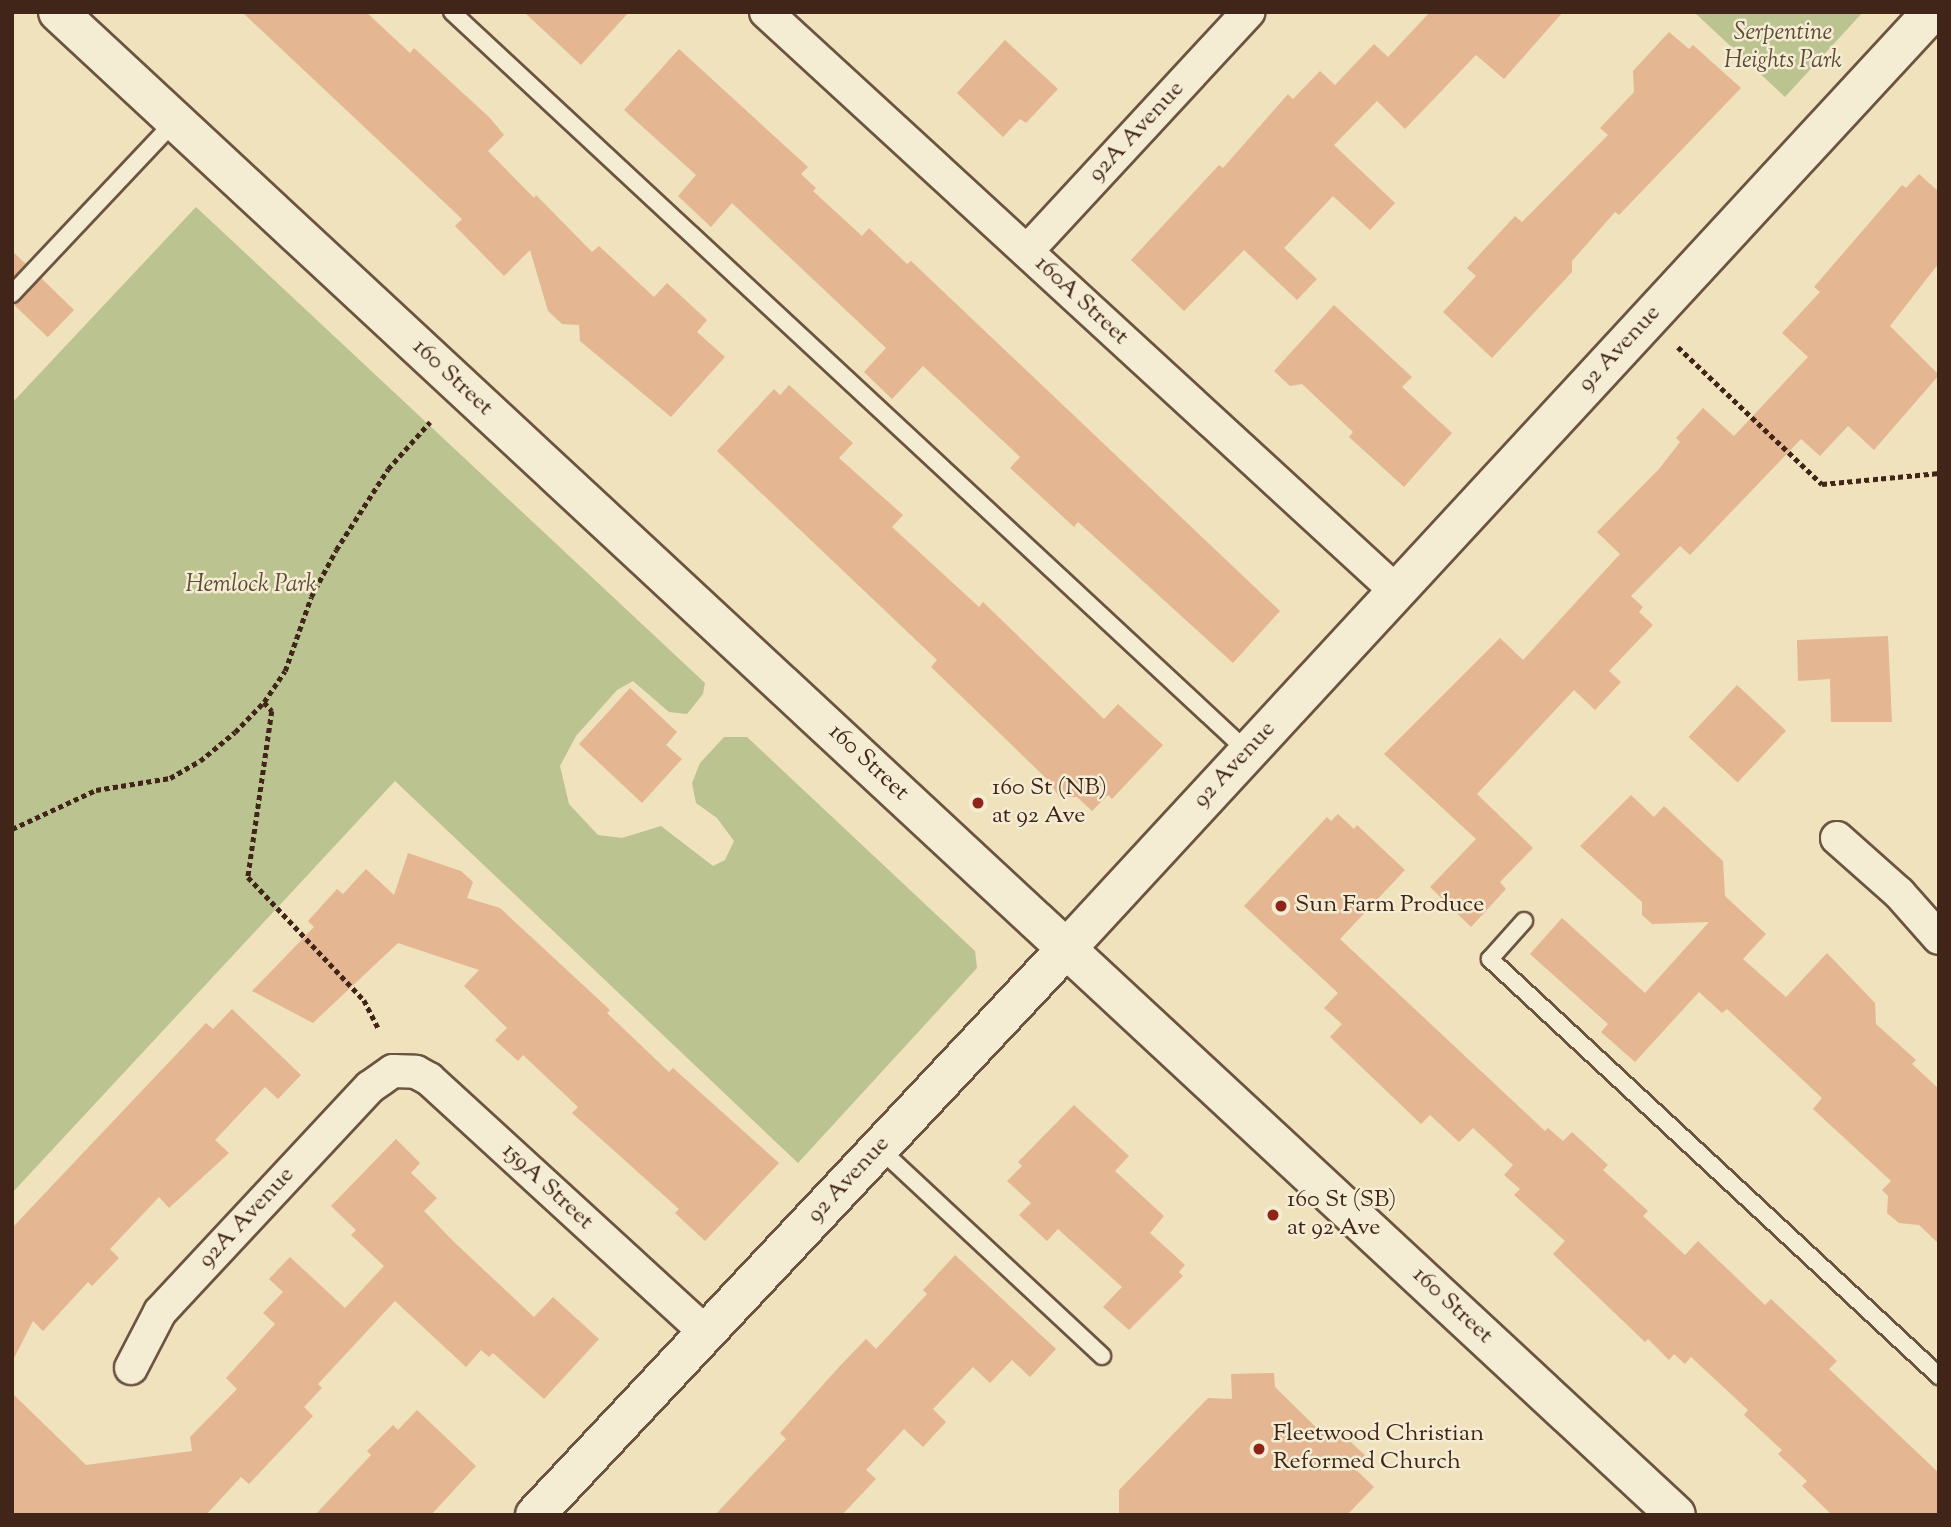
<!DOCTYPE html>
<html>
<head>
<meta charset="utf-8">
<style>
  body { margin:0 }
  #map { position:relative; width:1951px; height:1527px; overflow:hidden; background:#efe2bd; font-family:"Sorts Mill Goudy",serif }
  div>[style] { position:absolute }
  .green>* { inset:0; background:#bbc390 }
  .building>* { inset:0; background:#e5b692; transform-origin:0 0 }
  .path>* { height:4.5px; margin-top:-2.25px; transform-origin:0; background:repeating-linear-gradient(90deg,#412518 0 5px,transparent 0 8.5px) }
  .roads { filter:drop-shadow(2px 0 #6c5441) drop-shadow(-2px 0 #6c5441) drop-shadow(0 2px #6c5441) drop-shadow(0 -2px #6c5441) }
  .service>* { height:16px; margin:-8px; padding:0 8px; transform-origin:8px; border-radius:8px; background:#f5ecd4 }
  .minor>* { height:32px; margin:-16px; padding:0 16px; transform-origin:16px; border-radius:16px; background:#f5ecd4 }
  .tertiary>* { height:38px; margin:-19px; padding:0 19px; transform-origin:19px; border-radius:19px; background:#f5ecd4 }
  .secondary>* { height:38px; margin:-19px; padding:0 19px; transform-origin:19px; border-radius:19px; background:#f5ecd4 }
  .dots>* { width:19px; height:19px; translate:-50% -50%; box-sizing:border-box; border:4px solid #f5ecd4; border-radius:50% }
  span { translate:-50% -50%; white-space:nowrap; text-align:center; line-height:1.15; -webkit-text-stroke:5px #f5ecd4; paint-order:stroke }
  .park-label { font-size:24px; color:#604c36; font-style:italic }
  .street-label { font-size:24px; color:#412518 }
  .poi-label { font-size:24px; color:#412518 }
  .left { translate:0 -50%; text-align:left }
  .frame { position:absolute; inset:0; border:14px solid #412518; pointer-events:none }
</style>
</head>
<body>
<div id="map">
  <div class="green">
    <i style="clip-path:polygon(1694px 12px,1863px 12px,1785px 97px)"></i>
    <i style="clip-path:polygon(196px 207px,705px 683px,703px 694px,687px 714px,669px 712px,633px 681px,617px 690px,576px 736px,560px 766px,569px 804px,598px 835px,622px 838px,661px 826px,713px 866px,725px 860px,734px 841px,717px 818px,696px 803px,692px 783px,700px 763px,724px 737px,747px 737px,975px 951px,977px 968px,798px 1163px,395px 781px,12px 1193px,12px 403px)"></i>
  </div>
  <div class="building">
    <i style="clip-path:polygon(242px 12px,366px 12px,410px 53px,414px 48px,490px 118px,504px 135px,488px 151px,534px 198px,536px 195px,592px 252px,599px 246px,654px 297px,667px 283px,707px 320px,697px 332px,725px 357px,671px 417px,580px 341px,579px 325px,562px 324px,548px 311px,530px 250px,504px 276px,455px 226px,462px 219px)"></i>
    <i style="clip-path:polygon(524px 12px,629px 12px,581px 65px)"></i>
    <i style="clip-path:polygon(1430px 12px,1563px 12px,1504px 79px,1476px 55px,1405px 129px,1377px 101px,1334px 145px,1395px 203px,1370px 230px,1333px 196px,1284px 248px,1317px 279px,1297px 300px,1244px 250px,1184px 311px,1131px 260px,1219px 165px,1223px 168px,1288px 94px,1293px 99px,1320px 71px,1335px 85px,1374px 44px,1388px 57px)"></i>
    <i style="clip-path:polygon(1669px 32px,1689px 49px,1693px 45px,1741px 88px,1619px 215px,1615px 212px,1572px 261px,1572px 272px,1492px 358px,1443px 312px,1476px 276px,1467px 268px,1515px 216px,1522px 222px,1608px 135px,1600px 128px,1634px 92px,1633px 71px)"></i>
    <i style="clip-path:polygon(1005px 40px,1058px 89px,1026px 123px,1020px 119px,1003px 137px,957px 93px)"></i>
    <i style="clip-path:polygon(679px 49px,808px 167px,801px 174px,816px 188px,813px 191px,862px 236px,869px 228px,907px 264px,911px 261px,1280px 611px,1233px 663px,1078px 522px,1074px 527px,1010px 468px,1020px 457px,923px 366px,892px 399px,864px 372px,886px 348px,732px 203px,711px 227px,678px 196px,696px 175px,624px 110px)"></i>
    <i style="clip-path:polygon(1919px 174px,1939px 192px,1939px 263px,1890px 326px,1939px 375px,1874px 450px,1848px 426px,1820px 456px,1801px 439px,1690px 555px,1680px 546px,1631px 596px,1643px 607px,1639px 612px,1653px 625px,1609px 671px,1621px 682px,1595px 710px,1574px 690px,1477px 794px,1533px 848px,1500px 882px,1506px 889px,1471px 927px,1430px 887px,1476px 839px,1384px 754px,1500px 638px,1523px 660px,1620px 554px,1597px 532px,1659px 469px,1680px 442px,1676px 438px,1703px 408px,1734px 436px,1808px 357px,1782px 333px,1820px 292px,1814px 287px,1902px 185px,1906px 188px)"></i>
    <i style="clip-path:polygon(12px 251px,26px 264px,12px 278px)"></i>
    <i style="left:41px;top:278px;width:46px;height:38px;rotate:44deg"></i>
    <i style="clip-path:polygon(1334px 305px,1412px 377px,1402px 387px,1452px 433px,1404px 487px,1349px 437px,1353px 432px,1302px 384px,1290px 386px,1274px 371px)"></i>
    <i style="clip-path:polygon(789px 385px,853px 443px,839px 458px,903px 515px,892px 527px,979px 607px,983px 602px,1104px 719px,1118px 704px,1163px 745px,1112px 799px,1108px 795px,1092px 811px,1077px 797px,1059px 797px,1050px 782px,931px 667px,937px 660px,717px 451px,774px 389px,780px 395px)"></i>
    <i style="clip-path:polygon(1888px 636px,1892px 722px,1831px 722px,1830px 679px,1798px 681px,1797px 640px)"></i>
    <i style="left:1737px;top:685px;width:67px;height:71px;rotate:43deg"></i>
    <i style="clip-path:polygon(630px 688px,677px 732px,666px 745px,682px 759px,642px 803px,579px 744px)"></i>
    <i style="clip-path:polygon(1631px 795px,1654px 817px,1664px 806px,1723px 861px,1725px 896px,1766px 934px,1743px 959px,1786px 997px,1827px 953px,1875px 1003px,1876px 1024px,1916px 1060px,1912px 1064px,1939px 1089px,1939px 1244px,1919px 1225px,1899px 1223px,1887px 1213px,1888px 1196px,1882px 1190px,1891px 1181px,1813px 1109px,1822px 1098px,1727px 1009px,1722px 1013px,1699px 992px,1635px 1062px,1601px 1032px,1608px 1024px,1530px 954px,1562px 918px,1645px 993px,1709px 922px,1652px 924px,1642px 915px,1642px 902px,1580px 846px)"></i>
    <i style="clip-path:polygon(1338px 814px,1354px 829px,1357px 825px,1405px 870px,1340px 939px,1545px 1131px,1548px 1128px,1563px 1141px,1572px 1132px,1608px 1165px,1603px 1170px,1648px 1211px,1643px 1216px,1685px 1255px,1698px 1241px,1765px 1305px,1771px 1299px,1837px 1361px,1829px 1369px,1939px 1473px,1939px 1515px,1832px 1515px,1802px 1486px,1807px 1481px,1778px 1454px,1782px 1450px,1744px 1415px,1748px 1410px,1691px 1357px,1685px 1364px,1674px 1354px,1669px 1360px,1648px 1339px,1645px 1342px,1553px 1254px,1565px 1241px,1514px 1195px,1520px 1189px,1504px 1175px,1513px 1165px,1473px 1128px,1459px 1142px,1430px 1115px,1421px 1124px,1330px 1037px,1342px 1024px,1324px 1008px,1338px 993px,1244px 906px,1327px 817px,1331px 821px)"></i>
    <i style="clip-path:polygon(408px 853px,461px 871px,473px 882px,467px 898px,500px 908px,610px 1010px,607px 1013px,669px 1072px,673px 1068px,779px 1163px,705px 1241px,675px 1213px,679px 1209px,572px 1113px,578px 1107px,523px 1055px,518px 1061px,495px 1040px,507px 1028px,464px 986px,479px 970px,398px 943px,313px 1023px,252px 991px,314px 927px,308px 921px,337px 889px,343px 894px,366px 869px,394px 895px)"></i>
    <i style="clip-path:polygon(232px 1009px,301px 1075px,278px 1099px,265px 1087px,215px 1140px,229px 1153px,169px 1208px,159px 1197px,110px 1249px,119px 1258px,92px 1286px,88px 1282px,43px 1331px,33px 1321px,12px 1362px,12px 1228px,206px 1023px,213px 1029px)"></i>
    <i style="clip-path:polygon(1074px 1105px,1129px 1156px,1115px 1171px,1164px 1216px,1150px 1233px,1185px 1265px,1179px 1272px,1183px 1276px,1129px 1330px,1103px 1307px,1122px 1287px,1058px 1229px,1047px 1241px,1019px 1215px,1031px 1203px,1007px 1181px,1022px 1166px,1018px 1162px)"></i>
    <i style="clip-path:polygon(396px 1139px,420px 1163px,411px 1173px,437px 1198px,424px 1211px,453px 1241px,534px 1317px,553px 1297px,599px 1339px,544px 1399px,493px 1353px,489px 1357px,481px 1350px,466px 1367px,395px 1301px,318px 1384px,322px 1388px,304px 1407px,313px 1416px,249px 1484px,241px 1477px,206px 1515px,12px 1515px,12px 1393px,86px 1465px,192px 1451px,190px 1437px,237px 1389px,226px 1378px,275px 1324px,263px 1313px,283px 1292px,269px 1279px,290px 1257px,345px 1308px,384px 1266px,351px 1235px,356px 1230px,331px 1206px)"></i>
    <i style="clip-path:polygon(955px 1255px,1056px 1349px,1030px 1377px,1012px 1360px,990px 1383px,973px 1367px,933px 1409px,946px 1422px,923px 1447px,904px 1429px,866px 1470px,876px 1479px,842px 1515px,715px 1515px,786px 1439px,780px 1433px,838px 1368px,866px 1339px,876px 1349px,927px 1294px,923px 1290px)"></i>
    <i style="clip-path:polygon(1274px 1373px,1275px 1387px,1332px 1443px,1342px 1434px,1365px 1455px,1353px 1467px,1374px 1487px,1347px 1515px,1119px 1515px,1119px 1490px,1208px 1398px,1232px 1399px,1231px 1374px)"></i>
    <i style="clip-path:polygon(417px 1410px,476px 1466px,431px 1515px,315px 1515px,371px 1455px,367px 1451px,393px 1425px,398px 1430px)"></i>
  </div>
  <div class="path">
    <i style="left:1678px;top:347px;width:199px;rotate:43.6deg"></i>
    <i style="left:1822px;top:484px;width:118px;rotate:-5.4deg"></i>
    <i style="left:264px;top:702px;width:12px;rotate:48deg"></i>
    <i style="left:272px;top:711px;width:168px;rotate:98.2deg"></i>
    <i style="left:248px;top:877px;width:169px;rotate:46.7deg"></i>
    <i style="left:364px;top:1000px;width:33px;rotate:63deg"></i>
    <i style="left:12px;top:829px;width:93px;rotate:-24.9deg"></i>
    <i style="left:96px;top:790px;width:75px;rotate:-9.2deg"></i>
    <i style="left:170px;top:778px;width:34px;rotate:-30deg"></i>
    <i style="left:200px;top:761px;width:45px;rotate:-39.6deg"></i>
    <i style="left:235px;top:732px;width:42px;rotate:-46deg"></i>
    <i style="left:264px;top:702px;width:37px;rotate:-56deg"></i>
    <i style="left:285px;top:671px;width:78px;rotate:-70.6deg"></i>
    <i style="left:311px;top:597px;width:53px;rotate:-62deg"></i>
    <i style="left:336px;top:550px;width:96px;rotate:-57.3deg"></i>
    <i style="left:388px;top:469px;width:63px;rotate:-48.2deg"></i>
  </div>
  <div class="roads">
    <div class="service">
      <i style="left:452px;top:12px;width:1087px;rotate:42.91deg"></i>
      <i style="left:12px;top:294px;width:238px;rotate:-46.7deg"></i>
      <i style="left:1524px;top:921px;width:51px;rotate:131.8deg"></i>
      <i style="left:1490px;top:959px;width:613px;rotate:42.88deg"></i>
      <i style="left:879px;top:1148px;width:305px;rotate:43deg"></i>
    </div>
    <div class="minor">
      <i style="left:766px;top:12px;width:856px;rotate:42.58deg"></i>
      <i style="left:1027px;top:251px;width:326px;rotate:-47.2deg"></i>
      <i style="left:1837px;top:838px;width:83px;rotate:41.6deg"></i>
      <i style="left:1899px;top:893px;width:60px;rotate:48.4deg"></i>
      <i style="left:131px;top:1368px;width:63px;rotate:-62.6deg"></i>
      <i style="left:160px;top:1312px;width:308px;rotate:-47deg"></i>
      <i style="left:370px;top:1087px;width:28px;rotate:-35deg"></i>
      <i style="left:393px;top:1071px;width:23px;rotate:2deg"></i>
      <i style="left:416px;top:1072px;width:15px;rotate:28deg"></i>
      <i style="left:429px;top:1079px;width:374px;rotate:42.5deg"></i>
    </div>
    <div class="tertiary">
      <i style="left:535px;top:1515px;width:778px;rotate:-46.82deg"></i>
      <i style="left:1067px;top:948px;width:1274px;rotate:-47.26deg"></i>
    </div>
    <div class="secondary">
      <i style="left:58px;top:12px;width:2208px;rotate:42.89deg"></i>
    </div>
  </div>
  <div class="dots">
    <i style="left:978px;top:803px;background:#8f2418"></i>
    <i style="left:1281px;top:906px;background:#8f2418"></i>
    <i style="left:1273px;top:1215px;background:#8f2418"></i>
    <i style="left:1259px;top:1449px;background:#8f2418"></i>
  </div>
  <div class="park-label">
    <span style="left:1783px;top:48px">Serpentine<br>Heights Park</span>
    <span style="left:251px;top:586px">Hemlock Park</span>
  </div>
  <div class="street-label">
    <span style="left:1137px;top:132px;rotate:-47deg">92A Avenue</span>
    <span style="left:1081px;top:301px;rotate:43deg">160A Street</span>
    <span style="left:1620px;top:349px;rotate:-47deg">92 Avenue</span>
    <span style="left:452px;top:378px;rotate:43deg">160 Street</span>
    <span style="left:868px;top:763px;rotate:43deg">160 Street</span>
    <span style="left:1235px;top:765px;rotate:-47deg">92 Avenue</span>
    <span style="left:849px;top:1180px;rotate:-47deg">92 Avenue</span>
    <span style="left:547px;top:1187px;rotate:43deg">159A Street</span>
    <span style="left:247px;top:1218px;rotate:-47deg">92A Avenue</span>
    <span style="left:1452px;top:1306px;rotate:43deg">160 Street</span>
  </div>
  <div class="poi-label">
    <span class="left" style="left:992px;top:803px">160 St (NB)<br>at 92 Ave</span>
    <span class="left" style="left:1295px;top:906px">Sun Farm Produce</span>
    <span class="left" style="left:1287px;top:1215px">160 St (SB)<br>at 92 Ave</span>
    <span class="left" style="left:1273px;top:1449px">Fleetwood Christian<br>Reformed Church</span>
  </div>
  <div class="frame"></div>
</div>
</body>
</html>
